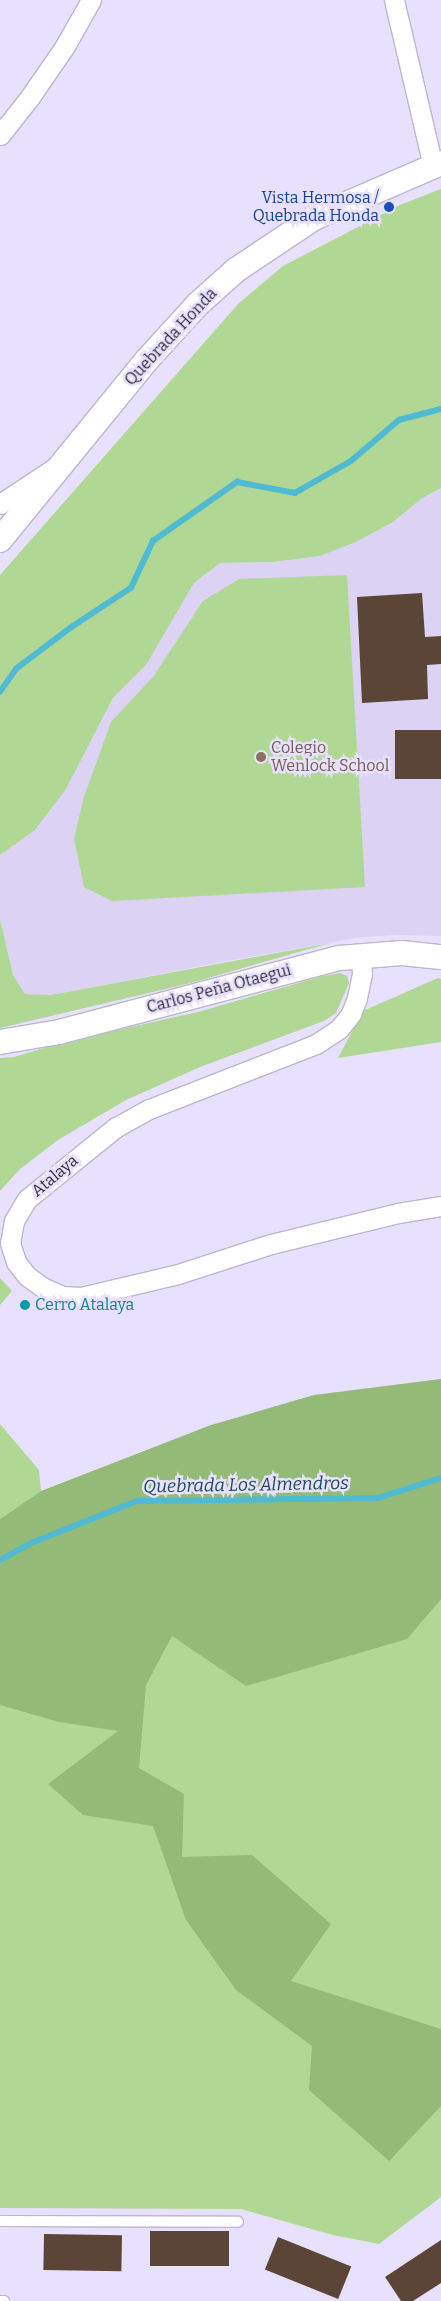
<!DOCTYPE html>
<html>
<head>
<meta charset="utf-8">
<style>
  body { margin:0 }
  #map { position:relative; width:441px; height:2301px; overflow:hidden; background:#e8e1fd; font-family:Bitter,serif }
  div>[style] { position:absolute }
  .built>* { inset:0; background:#dbd2f4 }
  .green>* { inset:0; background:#b1d794 }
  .forest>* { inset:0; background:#93ba76 }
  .stream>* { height:5.5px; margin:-2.75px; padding:0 2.75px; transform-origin:2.75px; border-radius:2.75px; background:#4fbad2 }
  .building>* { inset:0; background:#5b4537; transform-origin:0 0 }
  .roads { filter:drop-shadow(1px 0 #bdb6d1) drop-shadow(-1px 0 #bdb6d1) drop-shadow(0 1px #bdb6d1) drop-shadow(0 -1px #bdb6d1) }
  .service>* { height:10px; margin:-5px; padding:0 5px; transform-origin:5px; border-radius:5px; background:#fff }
  .minor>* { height:19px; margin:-9.5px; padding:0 9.5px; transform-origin:9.5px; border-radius:9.5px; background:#fff }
  .tertiary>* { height:24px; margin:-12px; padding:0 12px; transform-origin:12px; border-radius:12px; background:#fff }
  .dots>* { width:14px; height:14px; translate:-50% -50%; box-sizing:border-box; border:2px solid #e8e1fd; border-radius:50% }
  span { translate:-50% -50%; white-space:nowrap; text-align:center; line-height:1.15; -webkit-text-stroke:5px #e8e1fd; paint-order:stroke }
  .transit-label { font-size:16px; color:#164399 }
  .right { translate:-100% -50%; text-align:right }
  .street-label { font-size:16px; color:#312e39 }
  .education-label { font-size:16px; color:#785e54 }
  .left { translate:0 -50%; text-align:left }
  .culture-label { font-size:16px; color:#0d838f }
  .water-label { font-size:18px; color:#1c4b56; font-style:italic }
</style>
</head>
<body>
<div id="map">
  <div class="built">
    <i style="clip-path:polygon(441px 488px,441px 936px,395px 935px,362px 937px,226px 961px,51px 995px,25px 994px,13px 975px,0 919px,0 855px,35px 830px,66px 789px,113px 698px,146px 665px,194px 583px,220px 563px,273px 562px,320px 556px,356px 542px,393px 522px,421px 499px)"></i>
  </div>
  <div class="green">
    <i style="clip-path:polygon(441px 189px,441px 488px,421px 499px,393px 522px,356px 542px,320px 556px,273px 562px,220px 563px,194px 583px,146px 665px,113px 698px,66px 789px,35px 830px,0 855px,0 575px,239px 303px,283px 266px,400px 205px)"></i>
    <i style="clip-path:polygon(347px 575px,365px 887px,112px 901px,84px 887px,74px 838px,84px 797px,111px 722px,153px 677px,203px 601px,239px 579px)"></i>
    <i style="clip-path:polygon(0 919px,13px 975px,25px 994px,51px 995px,330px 943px,191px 983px,0 1028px)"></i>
    <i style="clip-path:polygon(340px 973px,347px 976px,349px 983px,336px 1013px,324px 1021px,200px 1067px,126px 1100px,58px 1140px,20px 1169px,0 1191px,0 1058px,14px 1057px,68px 1041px,198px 1012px,323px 976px)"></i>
    <i style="clip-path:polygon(438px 978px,441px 979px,441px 1042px,338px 1058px,363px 1011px)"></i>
    <i style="clip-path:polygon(0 1278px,12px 1291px,0 1305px)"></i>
    <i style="clip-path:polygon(0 1424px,39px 1470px,41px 1491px,0 1519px)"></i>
    <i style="clip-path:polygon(441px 1502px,441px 2197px,379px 2244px,333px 2235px,241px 2209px,0 2208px,0 1617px)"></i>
  </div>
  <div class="forest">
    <i style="clip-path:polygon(441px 1379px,441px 1599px,407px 1639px,246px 1686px,172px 1636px,146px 1685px,139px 1768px,184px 1794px,182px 1857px,252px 1855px,331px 1924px,291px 1981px,441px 2029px,441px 2106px,389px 2161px,309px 2090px,312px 2046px,236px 1990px,186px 1920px,153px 1826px,83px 1815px,48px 1784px,118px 1731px,59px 1722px,0 1705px,0 1519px,41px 1491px,211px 1425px,314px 1395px)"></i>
  </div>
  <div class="stream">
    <i style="left:0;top:692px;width:28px;rotate:-55deg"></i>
    <i style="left:16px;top:669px;width:68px;rotate:-37.2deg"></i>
    <i style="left:70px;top:628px;width:73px;rotate:-33.3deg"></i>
    <i style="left:131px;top:588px;width:52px;rotate:-64.9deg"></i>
    <i style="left:153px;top:541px;width:103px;rotate:-35.1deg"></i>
    <i style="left:237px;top:482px;width:59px;rotate:10.7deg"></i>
    <i style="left:295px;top:493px;width:64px;rotate:-29.7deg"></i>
    <i style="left:351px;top:461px;width:63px;rotate:-40.5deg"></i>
    <i style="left:399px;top:420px;width:43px;rotate:-14.7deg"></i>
    <i style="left:0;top:1560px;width:38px;rotate:-28deg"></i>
    <i style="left:34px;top:1542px;width:111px;rotate:-21.7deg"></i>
    <i style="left:137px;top:1501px;width:241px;rotate:-0.7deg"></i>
    <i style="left:378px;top:1498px;width:66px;rotate:-17.6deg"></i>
  </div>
  <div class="building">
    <i style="clip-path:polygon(422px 593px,425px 637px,441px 636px,441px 664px,427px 665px,428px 699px,362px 703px,357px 597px)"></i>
    <i style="left:441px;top:730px;width:49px;height:46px;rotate:90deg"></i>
    <i style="left:150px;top:2231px;width:79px;height:35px"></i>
    <i style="left:44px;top:2234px;width:78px;height:36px;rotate:1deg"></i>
    <i style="left:278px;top:2237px;width:79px;height:35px;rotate:22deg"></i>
    <i style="clip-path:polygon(441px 2240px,441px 2283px,413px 2301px,401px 2301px,385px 2277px)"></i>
  </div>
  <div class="roads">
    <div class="service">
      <i style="left:0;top:2221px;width:238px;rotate:0.2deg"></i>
      <i style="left:0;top:2301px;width:4px"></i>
    </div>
    <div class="minor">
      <i style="left:394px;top:0;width:171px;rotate:76.8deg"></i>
      <i style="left:0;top:135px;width:48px;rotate:-51.7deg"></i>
      <i style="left:30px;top:97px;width:62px;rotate:-55.5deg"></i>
      <i style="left:65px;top:46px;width:53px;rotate:-60.5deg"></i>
      <i style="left:0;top:504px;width:64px;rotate:-33.4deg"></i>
      <i style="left:361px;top:955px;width:19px;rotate:87deg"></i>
      <i style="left:362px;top:974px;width:25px;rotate:102deg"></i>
      <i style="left:357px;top:998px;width:17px;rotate:111deg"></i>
      <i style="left:351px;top:1014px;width:19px;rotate:129deg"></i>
      <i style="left:339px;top:1029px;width:27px;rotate:147deg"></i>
      <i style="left:316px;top:1044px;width:179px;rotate:158.7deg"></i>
      <i style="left:149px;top:1109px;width:38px;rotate:151deg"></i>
      <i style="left:116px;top:1127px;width:114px;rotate:141deg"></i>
      <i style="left:27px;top:1199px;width:26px;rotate:121deg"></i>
      <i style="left:14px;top:1221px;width:22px;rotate:100deg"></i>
      <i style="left:10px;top:1243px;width:20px;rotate:72deg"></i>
      <i style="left:16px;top:1262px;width:18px;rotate:52deg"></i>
      <i style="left:27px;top:1276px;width:19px;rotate:36deg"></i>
      <i style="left:42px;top:1287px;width:22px;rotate:24deg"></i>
      <i style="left:62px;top:1296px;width:19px;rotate:3deg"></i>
      <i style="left:81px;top:1297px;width:100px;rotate:-13.3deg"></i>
      <i style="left:178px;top:1274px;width:98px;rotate:-17.9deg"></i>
      <i style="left:271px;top:1244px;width:131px;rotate:-13.7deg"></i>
      <i style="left:398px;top:1213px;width:44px;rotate:-9.2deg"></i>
    </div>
    <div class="tertiary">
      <i style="left:0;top:540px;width:232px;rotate:-50.8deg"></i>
      <i style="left:147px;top:360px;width:76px;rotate:-47.7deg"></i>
      <i style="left:198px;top:304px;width:51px;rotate:-41.8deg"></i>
      <i style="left:236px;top:270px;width:94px;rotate:-33.7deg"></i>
      <i style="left:314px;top:218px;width:138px;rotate:-23.4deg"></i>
      <i style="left:0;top:1042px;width:60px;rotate:-9.6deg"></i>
      <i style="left:59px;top:1032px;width:291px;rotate:-14.8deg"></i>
      <i style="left:340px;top:958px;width:62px;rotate:-4.6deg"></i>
      <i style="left:402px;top:953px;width:39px;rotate:6deg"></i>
    </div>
  </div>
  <div class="dots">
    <i style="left:389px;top:207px;background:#1a4fb4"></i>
    <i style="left:261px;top:757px;background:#8d6e63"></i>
    <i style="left:25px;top:1305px;background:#0f9aa8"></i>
  </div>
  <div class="transit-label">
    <span class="right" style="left:379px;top:207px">Vista Hermosa /<br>Quebrada Honda</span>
  </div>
  <div class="street-label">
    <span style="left:171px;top:337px;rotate:-47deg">Quebrada Honda</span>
    <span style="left:219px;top:989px;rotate:-15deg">Carlos Peña Otaegui</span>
    <span style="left:55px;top:1176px;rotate:-40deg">Atalaya</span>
  </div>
  <div class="education-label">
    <span class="left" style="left:271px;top:757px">Colegio<br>Wenlock School</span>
  </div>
  <div class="culture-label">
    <span class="left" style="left:35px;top:1305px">Cerro Atalaya</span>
  </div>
  <div class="water-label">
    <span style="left:246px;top:1485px;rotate:-1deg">Quebrada Los Almendros</span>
  </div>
</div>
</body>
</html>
